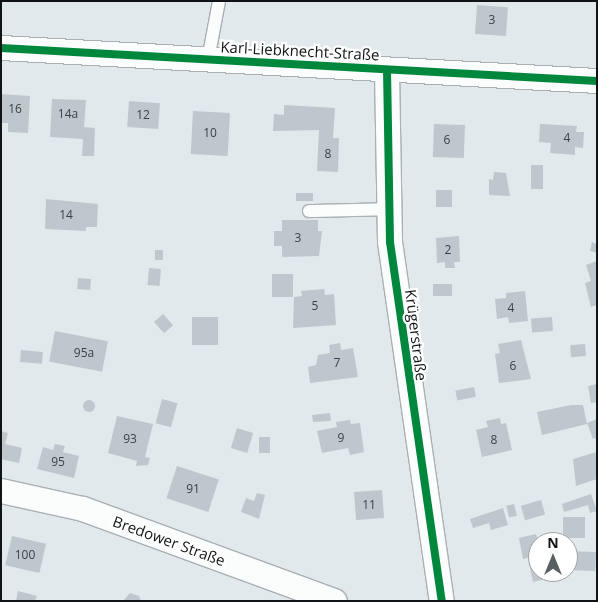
<!DOCTYPE html>
<html>
<head>
<meta charset="utf-8">
<style>
  body { margin:0 }
  #map { position:relative; width:598px; height:602px; overflow:hidden; background:#e2e9ed; font-family:"Open Sans",sans-serif }
  div>[style] { position:absolute }
  .building>* { inset:0; background:#bec7cd; transform-origin:0 0 }
  .round { border-radius:50% }
  .roads { filter:drop-shadow(1px 0 #aaafb2) drop-shadow(-1px 0 #aaafb2) drop-shadow(0 1px #aaafb2) drop-shadow(0 -1px #aaafb2) }
  .service>* { height:12px; margin:-6px; padding:0 6px; transform-origin:6px; border-radius:6px; background:#fbfcfc }
  .minor>* { height:24px; margin:-12px; padding:0 12px; transform-origin:12px; border-radius:12px; background:#fbfcfc }
  .cycleway>* { height:8px; margin:-4px; padding:0 4px; transform-origin:4px; border-radius:4px; background:#00873e }
  span { translate:-50% -50%; white-space:nowrap; text-align:center; line-height:1.15; -webkit-text-stroke:4.5px #fff; paint-order:stroke }
  .number-label { font-size:12px; color:#3c4144 }
  .number-label span { -webkit-text-stroke-width:0 }
  .street-label { font-size:15px; color:#101416 }
  .frame { position:absolute; inset:0; border:2px solid #101416; pointer-events:none }
  .north { position:absolute; left:528px; top:532px; width:50px; height:50px; box-sizing:border-box; background:#fff; border:1px solid #9fa1a2; border-radius:50%; rotate:0deg; font-size:14px; font-weight:700; line-height:20px; text-align:center; color:#101416 }
  .north::after { content:''; display:block; margin:auto; width:18px; height:22px; background:#5a5f61; clip-path:polygon(50% 0,100% 100%,50% 72%,0 100%) }
</style>
</head>
<body>
<div id="map">
  <div class="building">
    <i style="left:477px;top:5px;width:31px;height:29px;rotate:4deg"></i>
    <i style="clip-path:polygon(1px 94px,30px 96px,28px 133px,8px 132px,8px 123px,1px 123px)"></i>
    <i style="clip-path:polygon(52px 99px,86px 100px,84px 127px,95px 128px,94px 156px,82px 156px,83px 139px,50px 137px)"></i>
    <i style="left:129px;top:101px;width:31px;height:26px;rotate:4deg"></i>
    <i style="clip-path:polygon(284px 105px,335px 108px,333px 138px,339px 138px,338px 172px,317px 171px,319px 130px,273px 131px,274px 114px,284px 115px)"></i>
    <i style="left:193px;top:111px;width:37px;height:43px;rotate:3deg"></i>
    <i style="left:434px;top:124px;width:31px;height:33px;rotate:2deg"></i>
    <i style="clip-path:polygon(540px 124px,577px 126px,576px 132px,584px 132px,583px 148px,575px 147px,575px 155px,550px 153px,551px 143px,539px 142px)"></i>
    <i style="left:531px;top:165px;width:12px;height:24px"></i>
    <i style="clip-path:polygon(494px 172px,506px 173px,510px 196px,489px 195px,489px 179px,493px 180px)"></i>
    <i style="left:436px;top:190px;width:16px;height:17px"></i>
    <i style="left:296px;top:193px;width:17px;height:8px"></i>
    <i style="clip-path:polygon(46px 199px,98px 204px,97px 227px,86px 227px,86px 231px,45px 229px)"></i>
    <i style="clip-path:polygon(282px 220px,318px 220px,318px 231px,322px 231px,319px 256px,282px 257px,282px 246px,274px 246px,274px 231px,282px 231px)"></i>
    <i style="clip-path:polygon(459px 236px,460px 262px,454px 262px,455px 268px,445px 268px,445px 262px,437px 263px,436px 238px)"></i>
    <i style="clip-path:polygon(592px 242px,597px 244px,597px 253px,590px 251px)"></i>
    <i style="left:155px;top:250px;width:8px;height:10px"></i>
    <i style="clip-path:polygon(597px 261px,597px 305px,591px 307px,585px 283px,591px 281px,586px 265px)"></i>
    <i style="left:149px;top:268px;width:12px;height:17px;rotate:5deg"></i>
    <i style="left:293px;top:274px;width:23px;height:21px;rotate:90deg"></i>
    <i style="left:78px;top:278px;width:13px;height:11px;rotate:4deg"></i>
    <i style="left:433px;top:284px;width:19px;height:12px"></i>
    <i style="clip-path:polygon(324px 289px,325px 295px,334px 294px,336px 325px,293px 328px,294px 297px,302px 296px,301px 291px)"></i>
    <i style="clip-path:polygon(525px 291px,528px 321px,509px 323px,508px 317px,497px 319px,495px 299px,506px 298px,506px 293px)"></i>
    <i style="left:163px;top:314px;width:15px;height:12px;rotate:48deg"></i>
    <i style="left:192px;top:317px;width:26px;height:28px"></i>
    <i style="left:552px;top:317px;width:14px;height:21px;rotate:86deg"></i>
    <i style="left:55px;top:331px;width:54px;height:31px;rotate:11deg"></i>
    <i style="clip-path:polygon(521px 340px,531px 379px,499px 383px,495px 354px,500px 353px,498px 344px)"></i>
    <i style="clip-path:polygon(340px 343px,341px 350px,353px 348px,358px 377px,310px 383px,308px 367px,316px 365px,318px 355px,330px 353px,329px 345px)"></i>
    <i style="left:585px;top:344px;width:12px;height:15px;rotate:85deg"></i>
    <i style="left:21px;top:350px;width:22px;height:12px;rotate:5deg"></i>
    <i style="clip-path:polygon(597px 384px,597px 402px,591px 403px,588px 386px)"></i>
    <i style="left:474px;top:387px;width:10px;height:19px;rotate:79deg"></i>
    <i style="left:162px;top:399px;width:16px;height:25px;rotate:15deg"></i>
    <i class="round" style="left:83px;top:400px;width:12px;height:12px"></i>
    <i style="clip-path:polygon(571px 405px,583px 405px,587px 424px,542px 435px,537px 412px)"></i>
    <i style="clip-path:polygon(330px 413px,331px 421px,313px 422px,312px 415px)"></i>
    <i style="clip-path:polygon(117px 416px,153px 424px,145px 457px,150px 458px,148px 465px,136px 466px,137px 461px,108px 453px)"></i>
    <i style="clip-path:polygon(500px 418px,501px 424px,506px 423px,512px 450px,482px 457px,476px 430px,488px 427px,486px 421px)"></i>
    <i style="clip-path:polygon(597px 419px,597px 438px,593px 439px,587px 423px)"></i>
    <i style="clip-path:polygon(350px 420px,351px 424px,360px 423px,364px 452px,350px 455px,348px 448px,322px 453px,317px 431px,337px 427px,336px 422px)"></i>
    <i style="left:237px;top:428px;width:17px;height:21px;rotate:17deg"></i>
    <i style="clip-path:polygon(1px 431px,8px 433px,5px 444px,22px 448px,19px 463px,1px 459px)"></i>
    <i style="left:259px;top:437px;width:11px;height:16px"></i>
    <i style="clip-path:polygon(55px 444px,65px 446px,63px 452px,79px 456px,74px 478px,37px 469px,43px 447px,53px 450px)"></i>
    <i style="clip-path:polygon(597px 452px,597px 479px,576px 486px,573px 459px)"></i>
    <i style="left:177px;top:466px;width:44px;height:34px;rotate:18deg"></i>
    <i style="left:382px;top:490px;width:28px;height:28px;rotate:86deg"></i>
    <i style="clip-path:polygon(257px 493px,265px 495px,259px 519px,241px 512px,246px 498px,254px 501px)"></i>
    <i style="clip-path:polygon(591px 494px,597px 511px,590px 513px,588px 505px,564px 512px,562px 504px)"></i>
    <i style="left:541px;top:500px;width:15px;height:21px;rotate:74deg"></i>
    <i style="left:514px;top:504px;width:12px;height:8px;rotate:76deg"></i>
    <i style="clip-path:polygon(503px 508px,508px 525px,491px 530px,489px 523px,473px 528px,470px 519px)"></i>
    <i style="left:585px;top:517px;width:21px;height:22px;rotate:90deg"></i>
    <i style="clip-path:polygon(536px 534px,538px 541px,552px 537px,553px 542px,538px 542px,538px 555px,523px 559px,519px 538px)"></i>
    <i style="left:12px;top:536px;width:35px;height:30px;rotate:13deg"></i>
    <i style="left:568px;top:551px;width:28px;height:19px;rotate:2deg"></i>
    <i style="clip-path:polygon(538px 557px,538px 572px,553px 572px,554px 577px,533px 582px,528px 559px)"></i>
    <i style="clip-path:polygon(18px 591px,37px 596px,35px 601px,16px 601px)"></i>
    <i style="clip-path:polygon(130px 593px,139px 596px,141px 601px,123px 601px)"></i>
  </div>
  <div class="roads">
    <div class="service">
      <i style="left:208px;top:60px;width:60px;rotate:-79.4deg"></i>
      <i style="left:309px;top:211px;width:80px;rotate:-1.4deg"></i>
    </div>
    <div class="minor">
      <i style="left:1px;top:48px;width:597px;rotate:3.17deg"></i>
      <i style="left:387px;top:70px;width:172px;rotate:89deg"></i>
      <i style="left:390px;top:242px;width:363px;rotate:81.8deg"></i>
      <i style="left:1px;top:491px;width:84px;rotate:12.4deg"></i>
      <i style="left:83px;top:509px;width:268px;rotate:20.1deg"></i>
    </div>
  </div>
  <div class="cycleway">
    <i style="left:1px;top:48px;width:597px;rotate:3.17deg"></i>
    <i style="left:387px;top:70px;width:172px;rotate:89deg"></i>
    <i style="left:390px;top:242px;width:363px;rotate:81.8deg"></i>
  </div>
  <div class="number-label">
    <span style="left:492px;top:20px">3</span>
    <span style="left:15px;top:109px">16</span>
    <span style="left:68px;top:114px">14a</span>
    <span style="left:143px;top:115px">12</span>
    <span style="left:210px;top:133px">10</span>
    <span style="left:567px;top:138px">4</span>
    <span style="left:447px;top:140px">6</span>
    <span style="left:328px;top:154px">8</span>
    <span style="left:66px;top:215px">14</span>
    <span style="left:298px;top:238px">3</span>
    <span style="left:448px;top:250px">2</span>
    <span style="left:315px;top:306px">5</span>
    <span style="left:511px;top:308px">4</span>
    <span style="left:84px;top:353px">95a</span>
    <span style="left:337px;top:363px">7</span>
    <span style="left:513px;top:366px">6</span>
    <span style="left:341px;top:438px">9</span>
    <span style="left:130px;top:439px">93</span>
    <span style="left:494px;top:440px">8</span>
    <span style="left:58px;top:462px">95</span>
    <span style="left:193px;top:489px">91</span>
    <span style="left:369px;top:505px">11</span>
    <span style="left:25px;top:555px">100</span>
  </div>
  <div class="street-label">
    <span style="left:300px;top:51px;rotate:3deg">Karl-Liebknecht-Straße</span>
    <span style="left:416px;top:335px;rotate:83deg">Krügerstraße</span>
    <span style="left:169px;top:541px;rotate:20deg">Bredower Straße</span>
  </div>
  <div class="frame"></div>
  <div class="north">N</div>
</div>
</body>
</html>
